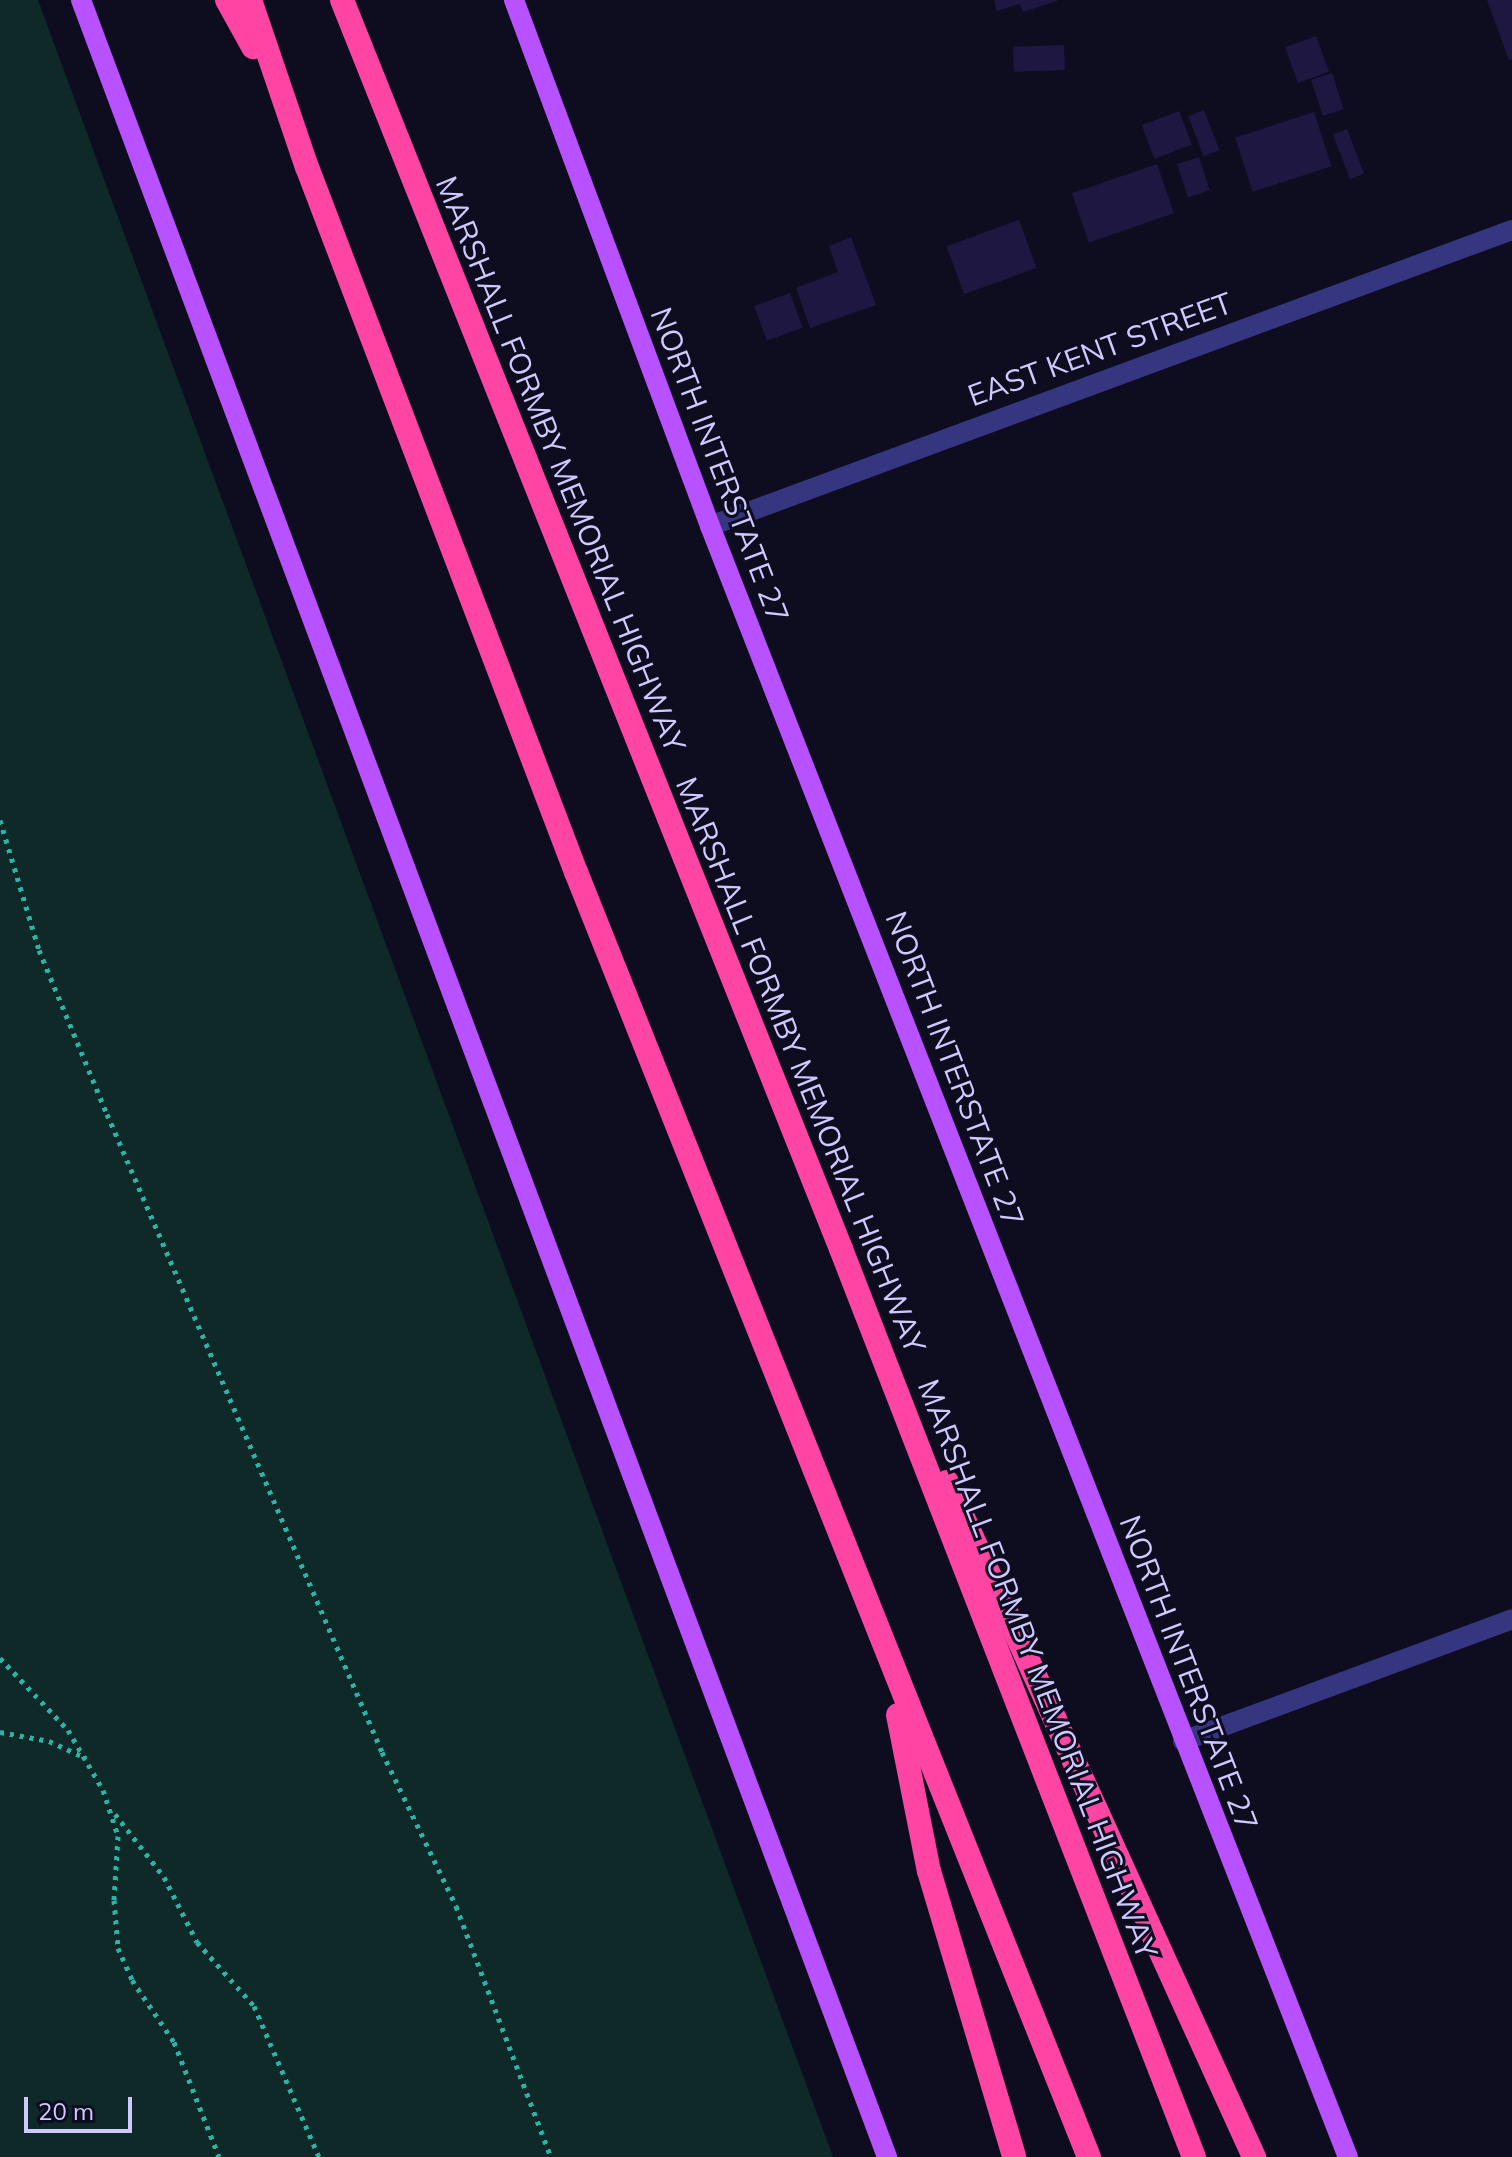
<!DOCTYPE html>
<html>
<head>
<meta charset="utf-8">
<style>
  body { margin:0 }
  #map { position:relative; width:1512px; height:2157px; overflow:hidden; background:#0e0c1f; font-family:Mulish,sans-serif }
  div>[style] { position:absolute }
  .green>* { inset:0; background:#0f2928 }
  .building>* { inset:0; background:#1e1741; transform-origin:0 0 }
  .path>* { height:5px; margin-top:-2.5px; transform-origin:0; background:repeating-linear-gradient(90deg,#29b4a7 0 4px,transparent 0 10px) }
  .minor>* { height:20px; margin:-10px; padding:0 10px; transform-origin:10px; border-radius:10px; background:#353580 }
  .major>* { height:20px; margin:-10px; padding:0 10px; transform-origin:10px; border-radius:10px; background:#b851ff }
  .highway>* { height:24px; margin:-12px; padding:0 12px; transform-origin:12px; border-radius:12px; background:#ff45a4 }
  span { translate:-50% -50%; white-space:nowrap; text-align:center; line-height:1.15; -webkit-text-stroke:6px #0e0c1f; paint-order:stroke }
  .street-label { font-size:30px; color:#cecaff }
  .scale { position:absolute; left:24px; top:2097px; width:108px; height:36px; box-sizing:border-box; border:4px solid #cecaff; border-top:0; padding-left:10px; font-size:24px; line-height:28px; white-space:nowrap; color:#cecaff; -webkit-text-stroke:6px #0e0c1f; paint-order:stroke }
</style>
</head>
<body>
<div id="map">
  <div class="green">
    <i style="clip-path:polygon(0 0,38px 0,833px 2157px,0 2157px)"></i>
  </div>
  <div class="building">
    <i style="clip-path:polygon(994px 0,1057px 0,1057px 1px,1023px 12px,1020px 4px,997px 11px)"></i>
    <i style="clip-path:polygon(1487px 0,1512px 0,1512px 59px,1509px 60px)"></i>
    <i style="left:1316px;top:36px;width:38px;height:33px;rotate:70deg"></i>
    <i style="left:1064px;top:45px;width:25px;height:51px;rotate:88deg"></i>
    <i style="left:1332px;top:73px;width:38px;height:22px;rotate:72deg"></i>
    <i style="left:1204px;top:110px;width:43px;height:17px;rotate:69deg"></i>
    <i style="left:1179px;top:111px;width:36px;height:40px;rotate:69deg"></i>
    <i style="left:1314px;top:112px;width:57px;height:83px;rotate:72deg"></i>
    <i style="left:1347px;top:129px;width:48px;height:15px;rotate:69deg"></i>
    <i style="left:1199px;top:157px;width:35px;height:23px;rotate:72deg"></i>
    <i style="left:1157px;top:164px;width:52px;height:90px;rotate:71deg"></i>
    <i style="left:1019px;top:220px;width:51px;height:77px;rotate:70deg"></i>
    <i style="clip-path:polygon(851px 237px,876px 305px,810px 328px,796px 288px,838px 272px,829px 246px)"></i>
    <i style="left:790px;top:293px;width:37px;height:38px;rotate:70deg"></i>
  </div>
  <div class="path">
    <i style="left:0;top:820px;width:136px;rotate:73.3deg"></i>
    <i style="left:39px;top:950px;width:178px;rotate:67.5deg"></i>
    <i style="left:107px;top:1114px;width:695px;rotate:66.68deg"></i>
    <i style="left:382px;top:1752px;width:171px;rotate:64.3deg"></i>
    <i style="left:456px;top:1906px;width:268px;rotate:69.3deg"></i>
    <i style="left:0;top:1658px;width:99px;rotate:46.6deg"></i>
    <i style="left:68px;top:1730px;width:69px;rotate:59.7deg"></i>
    <i style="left:103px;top:1790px;width:48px;rotate:71.9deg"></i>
    <i style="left:118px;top:1836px;width:64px;rotate:93.6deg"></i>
    <i style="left:114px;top:1900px;width:48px;rotate:85.2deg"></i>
    <i style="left:118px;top:1948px;width:35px;rotate:66deg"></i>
    <i style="left:132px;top:1980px;width:75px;rotate:55.9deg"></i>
    <i style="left:174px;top:2042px;width:123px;rotate:68.6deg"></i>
    <i style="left:0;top:1732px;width:50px;rotate:10.4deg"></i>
    <i style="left:49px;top:1741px;width:41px;rotate:24.7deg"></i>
    <i style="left:115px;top:1814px;width:80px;rotate:52.1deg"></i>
    <i style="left:164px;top:1877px;width:73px;rotate:63.1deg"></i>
    <i style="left:197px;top:1942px;width:86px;rotate:48.3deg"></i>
    <i style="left:254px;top:2006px;width:164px;rotate:66.7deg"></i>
  </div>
  <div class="minor">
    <i style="left:710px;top:526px;width:855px;rotate:-20.26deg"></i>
    <i style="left:1183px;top:1741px;width:351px;rotate:-20.3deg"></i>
  </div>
  <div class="major">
    <i style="left:81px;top:0;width:2303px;rotate:69.51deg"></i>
    <i style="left:514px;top:0;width:561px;rotate:69.56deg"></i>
    <i style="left:710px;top:526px;width:1751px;rotate:68.64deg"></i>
  </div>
  <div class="highway">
    <i style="left:227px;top:0;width:54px;rotate:61deg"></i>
    <i style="left:250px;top:0;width:176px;rotate:71.2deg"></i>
    <i style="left:307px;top:167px;width:755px;rotate:69.12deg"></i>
    <i style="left:576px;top:872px;width:1384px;rotate:68.24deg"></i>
    <i style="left:342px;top:0;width:1345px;rotate:68.22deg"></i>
    <i style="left:841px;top:1249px;width:974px;rotate:68.76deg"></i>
    <i style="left:947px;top:1482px;width:742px;rotate:65.54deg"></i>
    <i style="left:898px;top:1715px;width:159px;rotate:78.8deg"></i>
    <i style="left:929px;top:1871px;width:298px;rotate:73.4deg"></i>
  </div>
  <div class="street-label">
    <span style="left:1100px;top:349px;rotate:-20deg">EAST KENT STREET</span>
    <span style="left:561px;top:464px;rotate:68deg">MARSHALL FORMBY MEMORIAL HIGHWAY</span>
    <span style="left:720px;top:465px;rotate:69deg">NORTH INTERSTATE 27</span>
    <span style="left:801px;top:1065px;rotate:68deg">MARSHALL FORMBY MEMORIAL HIGHWAY</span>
    <span style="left:955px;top:1069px;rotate:69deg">NORTH INTERSTATE 27</span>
    <span style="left:1038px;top:1669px;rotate:69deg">MARSHALL FORMBY MEMORIAL HIGHWAY</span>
    <span style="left:1189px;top:1673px;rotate:69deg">NORTH INTERSTATE 27</span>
  </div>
  <div class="scale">20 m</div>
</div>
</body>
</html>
